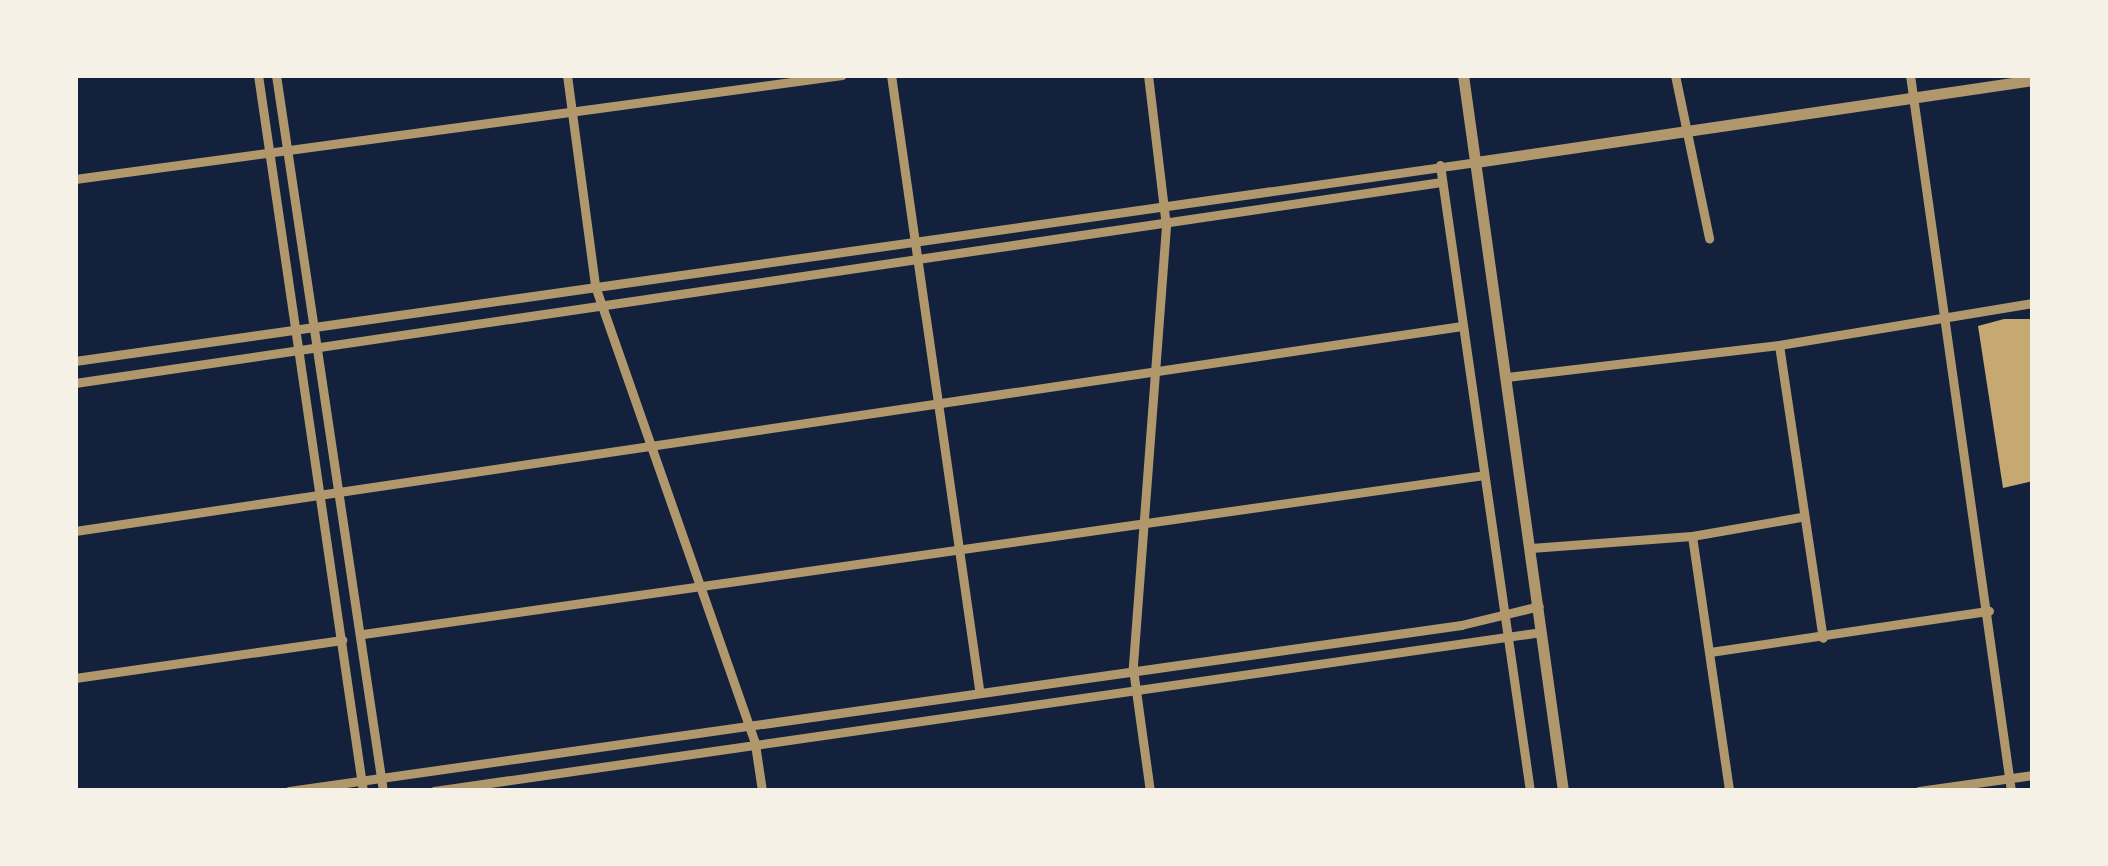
<!DOCTYPE html>
<html>
<head>
<meta charset="utf-8">
<style>
  body { margin:0 }
  #map { position:relative; width:2108px; height:866px; overflow:hidden; background:#14213d; font-family:Signika,sans-serif }
  div>[style] { position:absolute }
  .building>* { inset:0; background:#c6a872 }
  .minor>* { height:9px; margin:-4.5px; padding:0 4.5px; transform-origin:4.5px; border-radius:4.5px; background:#b1986c }
  .tertiary>* { height:11px; margin:-5.5px; padding:0 5.5px; transform-origin:5.5px; border-radius:5.5px; background:#b1986c }
  span { translate:-50% -50%; white-space:nowrap; text-align:center; line-height:1.15; -webkit-text-stroke:9px #f6f1e7; paint-order:stroke }
  .frame { position:absolute; inset:0; border:78px solid #f6f1e7; pointer-events:none }
</style>
</head>
<body>
<div id="map">
  <div class="building">
    <i style="clip-path:polygon(2004px 319px,2033px 319px,2033px 481px,2003px 488px,1978px 326px)"></i>
  </div>
  <div class="minor">
    <i style="left:258px;top:75px;width:724px;rotate:81.66deg"></i>
    <i style="left:276px;top:75px;width:724px;rotate:81.5deg"></i>
    <i style="left:567px;top:75px;width:213px;rotate:82.4deg"></i>
    <i style="left:595px;top:286px;width:485px;rotate:70.7deg"></i>
    <i style="left:755px;top:744px;width:48px;rotate:81.5deg"></i>
    <i style="left:891px;top:75px;width:620px;rotate:81.84deg"></i>
    <i style="left:1148px;top:75px;width:152px;rotate:83.2deg"></i>
    <i style="left:1166px;top:226px;width:444px;rotate:94.3deg"></i>
    <i style="left:1133px;top:669px;width:123px;rotate:82.1deg"></i>
    <i style="left:1675px;top:75px;width:167px;rotate:78.2deg"></i>
    <i style="left:1910px;top:75px;width:723px;rotate:81.97deg"></i>
    <i style="left:1440px;top:165px;width:632px;rotate:81.82deg"></i>
    <i style="left:75px;top:179px;width:774px;rotate:-7.72deg"></i>
    <i style="left:1779px;top:345px;width:296px;rotate:81.5deg"></i>
    <i style="left:75px;top:361px;width:1415px;rotate:-8.08deg"></i>
    <i style="left:1507px;top:377px;width:274px;rotate:-6.7deg"></i>
    <i style="left:1779px;top:345px;width:257px;rotate:-9.4deg"></i>
    <i style="left:75px;top:383px;width:1381px;rotate:-8.37deg"></i>
    <i style="left:75px;top:531px;width:1402px;rotate:-8.41deg"></i>
    <i style="left:1692px;top:536px;width:258px;rotate:81.7deg"></i>
    <i style="left:1531px;top:548px;width:161px;rotate:-4.3deg"></i>
    <i style="left:1692px;top:536px;width:111px;rotate:-9.9deg"></i>
    <i style="left:363px;top:634px;width:1132px;rotate:-8.07deg"></i>
    <i style="left:1710px;top:652px;width:282px;rotate:-8.4deg"></i>
    <i style="left:75px;top:678px;width:270px;rotate:-8.1deg"></i>
    <i style="left:289px;top:791px;width:1184px;rotate:-8.06deg"></i>
    <i style="left:1461px;top:625px;width:80px;rotate:-13.7deg"></i>
    <i style="left:434px;top:791px;width:1118px;rotate:-8.17deg"></i>
    <i style="left:1919px;top:791px;width:115px;rotate:-8deg"></i>
  </div>
  <div class="tertiary">
    <i style="left:1463px;top:75px;width:723px;rotate:82.05deg"></i>
    <i style="left:1476px;top:162px;width:563px;rotate:-8.37deg"></i>
  </div>
  <div class="frame"></div>
</div>
</body>
</html>
